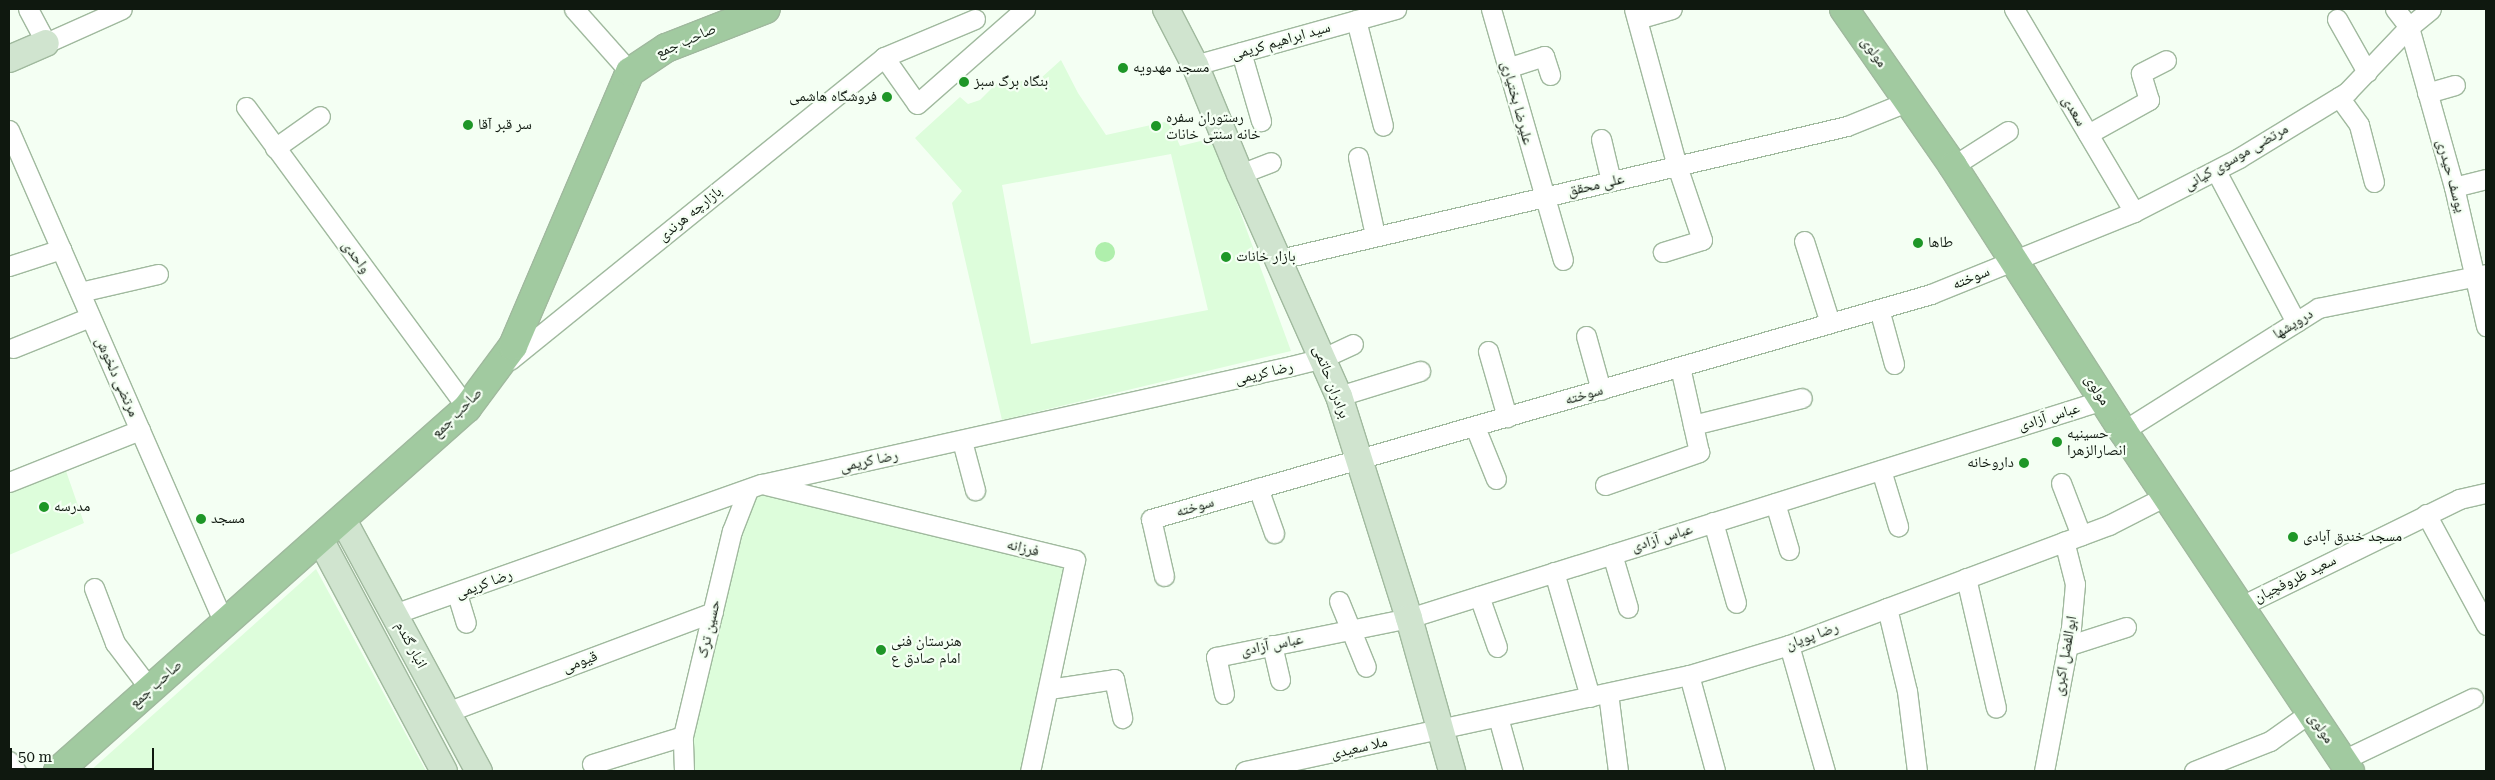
<!DOCTYPE html>
<html>
<head>
<meta charset="utf-8">
<style>
  body { margin:0 }
  #map { position:relative; width:2495px; height:780px; overflow:hidden; background:#f4fff3; font-family:"Roboto Serif","Noto Naskh Arabic",serif }
  div>[style] { position:absolute }
  .built>* { inset:0; background:#ddfddb }
  .water>* { inset:0; background:#afefac }
  .round { border-radius:50% }
  .roads { filter:drop-shadow(1px 0 #a0b99e) drop-shadow(-1px 0 #a0b99e) drop-shadow(0 1px #a0b99e) drop-shadow(0 -1px #a0b99e) }
  .street>* { height:19px; margin:-9.5px; padding:0 9.5px; transform-origin:9.5px; border-radius:9.5px; background:#fff }
  .secondary>* { height:26px; margin:-13px; padding:0 13px; transform-origin:13px; border-radius:13px; background:#d0e4cf }
  .primary>* { height:28px; margin:-14px; padding:0 14px; transform-origin:14px; border-radius:14px; background:#a1caa0 }
  .dots>* { width:14px; height:14px; translate:-50% -50%; box-sizing:border-box; border:2px solid #f4fff3; border-radius:50% }
  span { translate:-50% -50%; white-space:nowrap; text-align:center; line-height:1.15; -webkit-text-stroke:4.5px #f4fff3; paint-order:stroke }
  .street-label { font-size:15px; color:#0f180f }
  .poi-label { font-size:15px; color:#0f180f }
  .left { translate:0 -50%; text-align:left }
  .right { translate:-100% -50%; text-align:right }
  .frame { position:absolute; inset:0; border:10px solid #0f180f; pointer-events:none }
  .scale { position:absolute; left:10px; top:748px; width:144px; height:22px; box-sizing:border-box; border:2px solid #0f180f; border-top:0; padding-left:6px; font-size:15px; line-height:18px; white-space:nowrap; color:#0f180f; -webkit-text-stroke:4px #f4fff3; paint-order:stroke }
</style>
</head>
<body>
<div id="map">
  <div class="built">
    <i style="clip-path:polygon(evenodd,1061px 60px,1078px 93px,1106px 135px,1169px 121px,1180px 146px,1213px 138px,1291px 351px,1002px 420px,952px 203px,962px 191px,915px 138px,960px 97px,968px 104px,980px 100px,1005px 75px,1016px 82px,1041px 78px,1061px 60px,1171px 154px,1208px 310px,1031px 344px,1002px 185px,1171px 154px)"></i>
    <i style="clip-path:polygon(66px 471px,84px 523px,9px 555px,9px 492px)"></i>
    <i style="clip-path:polygon(754px 492px,1070px 563px,1021px 771px,690px 771px,690px 737px)"></i>
    <i style="clip-path:polygon(316px 569px,426px 771px,90px 771px)"></i>
  </div>
  <div class="water">
    <i class="round" style="left:1095px;top:242px;width:20px;height:20px"></i>
  </div>
  <div class="roads">
    <div class="street">
      <i style="left:28px;top:9px;width:38px;rotate:62deg"></i>
      <i style="left:46px;top:43px;width:83px;rotate:-24.1deg"></i>
      <i style="left:574px;top:9px;width:84px;rotate:48.4deg"></i>
      <i style="left:1491px;top:9px;width:261px;rotate:74deg"></i>
      <i style="left:1634px;top:9px;width:163px;rotate:74.7deg"></i>
      <i style="left:1677px;top:166px;width:78px;rotate:71.3deg"></i>
      <i style="left:1702px;top:240px;width:41px;rotate:162.9deg"></i>
      <i style="left:2014px;top:9px;width:236px;rotate:59.4deg"></i>
      <i style="left:2395px;top:9px;width:23px;rotate:52deg"></i>
      <i style="left:2409px;top:27px;width:166px;rotate:74.3deg"></i>
      <i style="left:2454px;top:187px;width:143px;rotate:77deg"></i>
      <i style="left:975px;top:19px;width:99px;rotate:157.3deg"></i>
      <i style="left:884px;top:57px;width:57px;rotate:54.9deg"></i>
      <i style="left:917px;top:104px;width:144px;rotate:-41.3deg"></i>
      <i style="left:1637px;top:19px;width:36px;rotate:-16deg"></i>
      <i style="left:2337px;top:19px;width:61px;rotate:60.5deg"></i>
      <i style="left:1356px;top:20px;width:109px;rotate:75.7deg"></i>
      <i style="left:1241px;top:52px;width:72px;rotate:73.8deg"></i>
      <i style="left:1195px;top:65px;width:209px;rotate:-15.6deg"></i>
      <i style="left:1507px;top:68px;width:39px;rotate:-18deg"></i>
      <i style="left:1544px;top:56px;width:20px;rotate:72deg"></i>
      <i style="left:2427px;top:93px;width:29px;rotate:-16deg"></i>
      <i style="left:2339px;top:97px;width:34px;rotate:54deg"></i>
      <i style="left:2359px;top:125px;width:59px;rotate:75.3deg"></i>
      <i style="left:246px;top:107px;width:373px;rotate:53.7deg"></i>
      <i style="left:9px;top:130px;width:538px;rotate:66.44deg"></i>
      <i style="left:2088px;top:134px;width:70px;rotate:-29.1deg"></i>
      <i style="left:2149px;top:100px;width:28px;rotate:-107deg"></i>
      <i style="left:2141px;top:73px;width:28px;rotate:-27deg"></i>
      <i style="left:1601px;top:139px;width:43px;rotate:76.6deg"></i>
      <i style="left:275px;top:148px;width:55px;rotate:-35.4deg"></i>
      <i style="left:1358px;top:157px;width:80px;rotate:77.7deg"></i>
      <i style="left:1953px;top:166px;width:65px;rotate:-32.5deg"></i>
      <i style="left:2216px;top:171px;width:171px;rotate:62.1deg"></i>
      <i style="left:1240px;top:174px;width:33px;rotate:-21deg"></i>
      <i style="left:2454px;top:187px;width:33px;rotate:-14deg"></i>
      <i style="left:1804px;top:241px;width:86px;rotate:72.4deg"></i>
      <i style="left:1280px;top:259px;width:582px;rotate:-13.2deg"></i>
      <i style="left:1847px;top:126px;width:67px;rotate:-22deg"></i>
      <i style="left:9px;top:266px;width:55px;rotate:-18.1deg"></i>
      <i style="left:80px;top:292px;width:80px;rotate:-13deg"></i>
      <i style="left:1879px;top:309px;width:57px;rotate:74.7deg"></i>
      <i style="left:1586px;top:336px;width:56px;rotate:74.5deg"></i>
      <i style="left:13px;top:348px;width:83px;rotate:-21.9deg"></i>
      <i style="left:1488px;top:351px;width:69px;rotate:73.9deg"></i>
      <i style="left:510px;top:360px;width:481px;rotate:-39deg"></i>
      <i style="left:1339px;top:396px;width:85px;rotate:-17.2deg"></i>
      <i style="left:1693px;top:425px;width:112px;rotate:-13.9deg"></i>
      <i style="left:1475px;top:427px;width:56px;rotate:68deg"></i>
      <i style="left:2123px;top:431px;width:231px;rotate:-32.2deg"></i>
      <i style="left:2318px;top:308px;width:171px;rotate:-11.4deg"></i>
      <i style="left:962px;top:441px;width:51px;rotate:75.1deg"></i>
      <i style="left:1881px;top:470px;width:59px;rotate:73.1deg"></i>
      <i style="left:9px;top:482px;width:141px;rotate:-21.7deg"></i>
      <i style="left:2061px;top:483px;width:56px;rotate:69deg"></i>
      <i style="left:766px;top:485px;width:318px;rotate:13.6deg"></i>
      <i style="left:1075px;top:560px;width:216px;rotate:102deg"></i>
      <i style="left:1605px;top:485px;width:100px;rotate:-19.3deg"></i>
      <i style="left:1699px;top:452px;width:87px;rotate:-102.6deg"></i>
      <i style="left:1258px;top:488px;width:48px;rotate:70.4deg"></i>
      <i style="left:1775px;top:503px;width:49px;rotate:73.4deg"></i>
      <i style="left:2426px;top:514px;width:126px;rotate:61.6deg"></i>
      <i style="left:1713px;top:522px;width:84px;rotate:74.1deg"></i>
      <i style="left:1612px;top:554px;width:56px;rotate:73.5deg"></i>
      <i style="left:1554px;top:572px;width:130px;rotate:73.9deg"></i>
      <i style="left:1164px;top:576px;width:58px;rotate:-102.8deg"></i>
      <i style="left:1151px;top:519px;width:812px;rotate:-16.09deg"></i>
      <i style="left:1931px;top:294px;width:219px;rotate:-22deg"></i>
      <i style="left:2134px;top:212px;width:118px;rotate:-27.2deg"></i>
      <i style="left:2239px;top:158px;width:127px;rotate:-31.4deg"></i>
      <i style="left:2347px;top:92px;width:90px;rotate:-46.4deg"></i>
      <i style="left:2409px;top:27px;width:28px;rotate:-39deg"></i>
      <i style="left:1966px;top:578px;width:133px;rotate:77deg"></i>
      <i style="left:94px;top:588px;width:59px;rotate:69.1deg"></i>
      <i style="left:115px;top:643px;width:58px;rotate:52.7deg"></i>
      <i style="left:457px;top:594px;width:30px;rotate:73deg"></i>
      <i style="left:1479px;top:596px;width:54px;rotate:70.6deg"></i>
      <i style="left:1339px;top:601px;width:71px;rotate:67.8deg"></i>
      <i style="left:2241px;top:606px;width:243px;rotate:-26.1deg"></i>
      <i style="left:2459px;top:499px;width:28px;rotate:-13deg"></i>
      <i style="left:1887px;top:608px;width:85px;rotate:76.5deg"></i>
      <i style="left:1907px;top:691px;width:81px;rotate:82.9deg"></i>
      <i style="left:394px;top:614px;width:390px;rotate:-19.5deg"></i>
      <i style="left:762px;top:484px;width:542px;rotate:-12.57deg"></i>
      <i style="left:1291px;top:366px;width:33px;rotate:-14deg"></i>
      <i style="left:1323px;top:358px;width:33px;rotate:-25deg"></i>
      <i style="left:1272px;top:645px;width:36px;rotate:77deg"></i>
      <i style="left:1789px;top:645px;width:131px;rotate:74.1deg"></i>
      <i style="left:2067px;top:646px;width:62px;rotate:-17.9deg"></i>
      <i style="left:1689px;top:675px;width:99px;rotate:74.8deg"></i>
      <i style="left:1049px;top:689px;width:66px;rotate:-8.7deg"></i>
      <i style="left:1114px;top:679px;width:40px;rotate:78deg"></i>
      <i style="left:1608px;top:693px;width:79px;rotate:82.7deg"></i>
      <i style="left:1224px;top:694px;width:38px;rotate:-102deg"></i>
      <i style="left:1216px;top:657px;width:197px;rotate:-11.4deg"></i>
      <i style="left:1409px;top:618px;width:727px;rotate:-17.44deg"></i>
      <i style="left:447px;top:712px;width:284px;rotate:-20.6deg"></i>
      <i style="left:1498px;top:717px;width:56px;rotate:74.5deg"></i>
      <i style="left:2343px;top:760px;width:144px;rotate:-25.5deg"></i>
      <i style="left:9px;top:761px;width:12px;rotate:55deg"></i>
      <i style="left:592px;top:764px;width:95px;rotate:-17.1deg"></i>
      <i style="left:684px;top:771px;width:35px;rotate:-92deg"></i>
      <i style="left:683px;top:736px;width:211px;rotate:-76.6deg"></i>
      <i style="left:732px;top:531px;width:44px;rotate:-68.7deg"></i>
      <i style="left:1245px;top:771px;width:454px;rotate:-12.2deg"></i>
      <i style="left:1689px;top:675px;width:104px;rotate:-16.7deg"></i>
      <i style="left:1789px;top:645px;width:105px;rotate:-20.7deg"></i>
      <i style="left:1887px;top:608px;width:237px;rotate:-20.5deg"></i>
      <i style="left:2109px;top:525px;width:64px;rotate:-27deg"></i>
      <i style="left:2044px;top:771px;width:146px;rotate:-79.3deg"></i>
      <i style="left:2071px;top:628px;width:44px;rotate:-84.8deg"></i>
      <i style="left:2075px;top:584px;width:44px;rotate:-104.3deg"></i>
      <i style="left:2194px;top:771px;width:82px;rotate:-21.5deg"></i>
      <i style="left:2270px;top:741px;width:50px;rotate:-35.3deg"></i>
    </div>
    <div class="secondary">
      <i style="left:1166px;top:9px;width:63px;rotate:62.6deg"></i>
      <i style="left:1195px;top:65px;width:118px;rotate:67.6deg"></i>
      <i style="left:1240px;top:174px;width:243px;rotate:66deg"></i>
      <i style="left:1339px;top:396px;width:233px;rotate:72.5deg"></i>
      <i style="left:1409px;top:618px;width:159px;rotate:74.3deg"></i>
      <i style="left:9px;top:59px;width:40px;rotate:-23.4deg"></i>
      <i style="left:342px;top:518px;width:288px;rotate:61.6deg"></i>
      <i style="left:320px;top:539px;width:263px;rotate:61.9deg"></i>
    </div>
    <div class="primary">
      <i style="left:1844px;top:9px;width:191px;rotate:55.2deg"></i>
      <i style="left:1953px;top:166px;width:315px;rotate:57.3deg"></i>
      <i style="left:2123px;top:431px;width:409px;rotate:56.3deg"></i>
      <i style="left:58px;top:771px;width:547px;rotate:-41.59deg"></i>
      <i style="left:467px;top:408px;width:77px;rotate:-53.4deg"></i>
      <i style="left:513px;top:346px;width:298px;rotate:-66.9deg"></i>
      <i style="left:630px;top:72px;width:43px;rotate:-33.7deg"></i>
      <i style="left:666px;top:48px;width:107px;rotate:-21.3deg"></i>
    </div>
  </div>
  <div class="dots">
    <i style="left:1123px;top:68px;background:#1e9627"></i>
    <i style="left:964px;top:82px;background:#1e9627"></i>
    <i style="left:887px;top:97px;background:#1e9627"></i>
    <i style="left:468px;top:125px;background:#1e9627"></i>
    <i style="left:1156px;top:126px;background:#1e9627"></i>
    <i style="left:1918px;top:243px;background:#1e9627"></i>
    <i style="left:1226px;top:257px;background:#1e9627"></i>
    <i style="left:2057px;top:442px;background:#1e9627"></i>
    <i style="left:2024px;top:463px;background:#1e9627"></i>
    <i style="left:44px;top:507px;background:#1e9627"></i>
    <i style="left:201px;top:519px;background:#1e9627"></i>
    <i style="left:2293px;top:537px;background:#1e9627"></i>
    <i style="left:881px;top:650px;background:#1e9627"></i>
  </div>
  <div class="street-label">
    <span style="left:686px;top:41px;rotate:-24deg">صاحب جمع</span>
    <span style="left:1281px;top:41px;rotate:-16deg">سید ابراهیم کریمی</span>
    <span style="left:1874px;top:52px;rotate:55deg">مولوی</span>
    <span style="left:1517px;top:103px;rotate:75deg">علیرضا بختیاری</span>
    <span style="left:2074px;top:111px;rotate:60deg">سعدی</span>
    <span style="left:2236px;top:157px;rotate:-30deg">مرتضی موسوی کیانی</span>
    <span style="left:2451px;top:176px;rotate:75deg">یوسف حیدری</span>
    <span style="left:1596px;top:185px;rotate:-13deg">علی محقق</span>
    <span style="left:690px;top:214px;rotate:-39deg">بازارچه هرندی</span>
    <span style="left:356px;top:257px;rotate:54deg">واحدی</span>
    <span style="left:1971px;top:278px;rotate:-22deg">سوخته</span>
    <span style="left:2293px;top:324px;rotate:-32deg">درویشها</span>
    <span style="left:1264px;top:373px;rotate:-13deg">رضا کریمی</span>
    <span style="left:117px;top:377px;rotate:66deg">مرتضی دلخوش</span>
    <span style="left:1331px;top:382px;rotate:69deg">برادران حاتمی</span>
    <span style="left:2097px;top:390px;rotate:57deg">مولوی</span>
    <span style="left:1584px;top:395px;rotate:-16deg">سوخته</span>
    <span style="left:457px;top:413px;rotate:-45deg">صاحب جمع</span>
    <span style="left:2049px;top:417px;rotate:-17deg">عباس آزادی</span>
    <span style="left:869px;top:461px;rotate:-12deg">رضا کریمی</span>
    <span style="left:1195px;top:507px;rotate:-16deg">سوخته</span>
    <span style="left:1662px;top:538px;rotate:-17deg">عباس آزادی</span>
    <span style="left:1023px;top:548px;rotate:14deg">فرزانه</span>
    <span style="left:2295px;top:579px;rotate:-26deg">سعید ظروفچیان</span>
    <span style="left:484px;top:584px;rotate:-20deg">رضا کریمی</span>
    <span style="left:709px;top:629px;rotate:-77deg">حسین ترک</span>
    <span style="left:1812px;top:636px;rotate:-20deg">رضا پویان</span>
    <span style="left:411px;top:645px;rotate:62deg">انبار گندم</span>
    <span style="left:1272px;top:645px;rotate:-11deg">عباس آزادی</span>
    <span style="left:2065px;top:656px;rotate:-80deg">ابوالفضل اکبری</span>
    <span style="left:580px;top:662px;rotate:-21deg">قیومی</span>
    <span style="left:156px;top:684px;rotate:-42deg">صاحب جمع</span>
    <span style="left:2321px;top:728px;rotate:56deg">مولوی</span>
    <span style="left:1359px;top:748px;rotate:-13deg">ملا سعیدی</span>
  </div>
  <div class="poi-label">
    <span class="left" style="left:1133px;top:68px">مسجد مهدویه</span>
    <span class="left" style="left:974px;top:82px">بنگاه برگ سبز</span>
    <span class="right" style="left:877px;top:97px">فروشگاه هاشمی</span>
    <span class="left" style="left:1166px;top:126px">رستوران سفره<br>خانه سنتی خانات</span>
    <span class="left" style="left:478px;top:125px">سر قبر آقا</span>
    <span class="left" style="left:1928px;top:243px">طاها</span>
    <span class="left" style="left:1236px;top:257px">بازار خانات</span>
    <span class="left" style="left:2067px;top:442px">حسینیه<br>انصارالزهرا</span>
    <span class="right" style="left:2014px;top:463px">داروخانه</span>
    <span class="left" style="left:54px;top:507px">مدرسه</span>
    <span class="left" style="left:211px;top:519px">مسجد</span>
    <span class="left" style="left:2303px;top:537px">مسجد خندق آبادی</span>
    <span class="left" style="left:891px;top:650px">هنرستان فنی<br>امام صادق ع</span>
  </div>
  <div class="frame"></div>
  <div class="scale">50 m</div>
</div>
</body>
</html>
